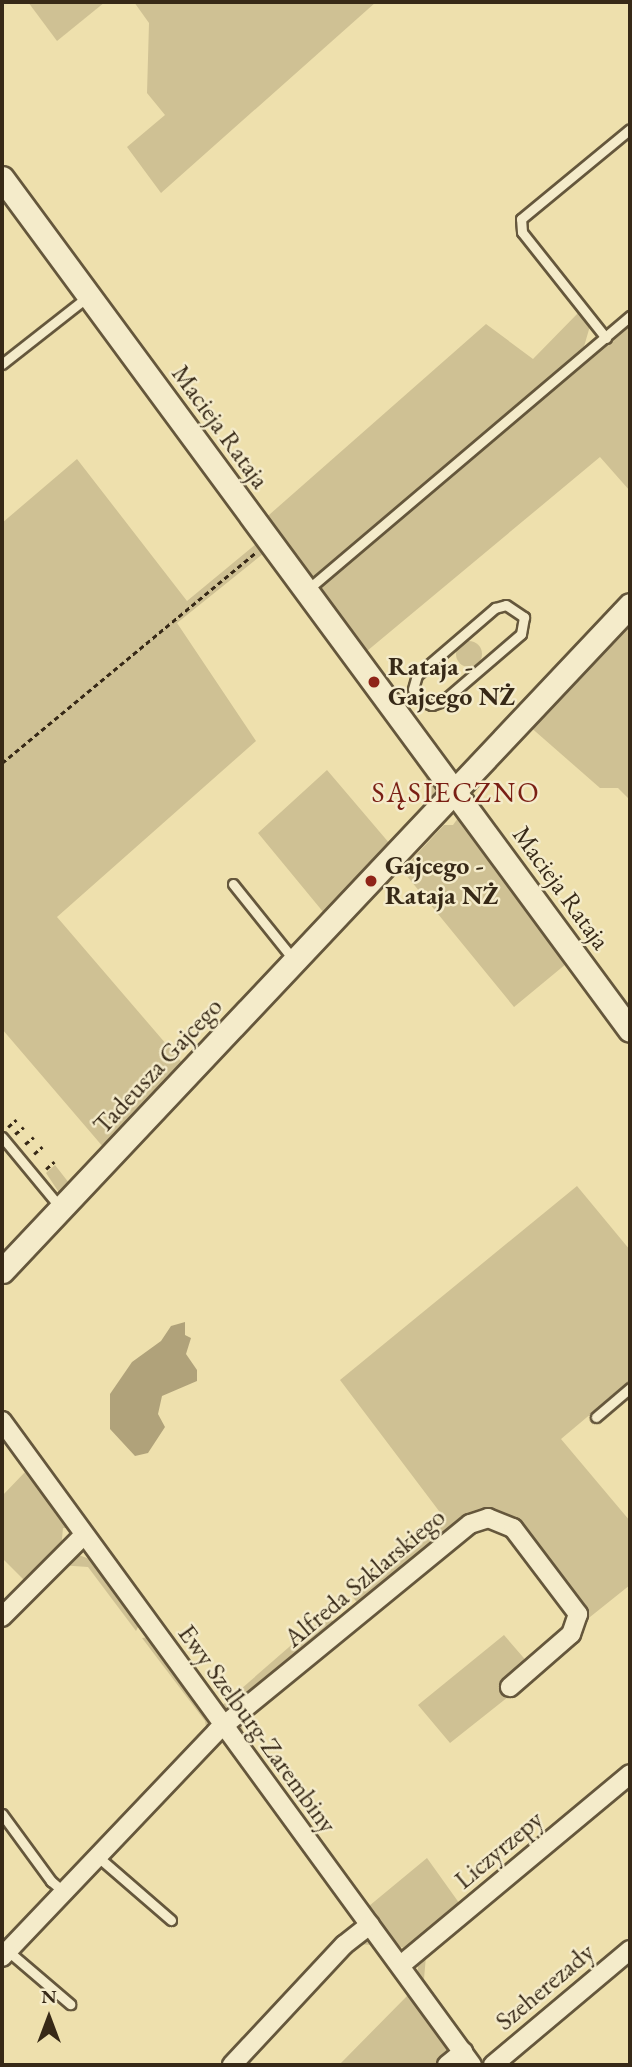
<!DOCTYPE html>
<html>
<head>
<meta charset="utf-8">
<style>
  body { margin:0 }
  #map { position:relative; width:632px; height:2067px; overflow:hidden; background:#eee0ad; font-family:"EB Garamond",serif }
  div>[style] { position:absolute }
  .green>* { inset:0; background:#cfc194 }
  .round { border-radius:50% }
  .water>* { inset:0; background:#b0a27a }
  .path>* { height:2.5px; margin-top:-1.25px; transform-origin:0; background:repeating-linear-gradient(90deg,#372917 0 5px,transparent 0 8.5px) }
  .roads { filter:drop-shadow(2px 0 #65573c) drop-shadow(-2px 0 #65573c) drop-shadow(0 2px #65573c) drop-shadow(0 -2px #65573c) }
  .service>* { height:9px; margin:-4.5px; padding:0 4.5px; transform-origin:4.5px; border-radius:4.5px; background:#f4ebca }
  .minor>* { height:18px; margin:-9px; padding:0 9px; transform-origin:9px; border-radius:9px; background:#f4ebca }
  .tertiary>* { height:23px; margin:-11.5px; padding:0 11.5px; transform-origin:11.5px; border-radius:11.5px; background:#f4ebca }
  .dots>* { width:19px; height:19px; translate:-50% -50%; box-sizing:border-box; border:4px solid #f4ebca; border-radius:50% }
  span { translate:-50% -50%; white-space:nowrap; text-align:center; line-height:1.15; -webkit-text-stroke:5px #f4ebca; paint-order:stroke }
  .street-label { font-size:26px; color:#372917 }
  .poi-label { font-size:26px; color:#372917; font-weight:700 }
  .left { translate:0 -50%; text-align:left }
  .neighbourhood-label { font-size:28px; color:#7a1f14; letter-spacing:2px }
  .frame { position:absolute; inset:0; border:4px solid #372917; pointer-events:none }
  .north { position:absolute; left:14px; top:1983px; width:70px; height:70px; -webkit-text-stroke:5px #f4ebca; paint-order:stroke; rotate:0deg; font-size:19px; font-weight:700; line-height:28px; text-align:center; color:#372917 }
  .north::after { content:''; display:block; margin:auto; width:24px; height:32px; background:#372917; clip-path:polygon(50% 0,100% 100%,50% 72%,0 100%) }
</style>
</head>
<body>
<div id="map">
  <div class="green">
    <i style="clip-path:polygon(28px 2px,105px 2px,57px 41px)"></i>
    <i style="clip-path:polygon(134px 2px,376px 2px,161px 193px,127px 147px,165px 115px,147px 93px,149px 23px)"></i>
    <i style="clip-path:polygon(579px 312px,590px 326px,583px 350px,309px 580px,261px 522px,486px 324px,533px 359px)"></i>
    <i style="clip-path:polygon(630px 323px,630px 491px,600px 457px,361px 656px,314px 593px)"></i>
    <i style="clip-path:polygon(77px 459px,187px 601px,256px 544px,223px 499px,229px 498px,300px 593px,298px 600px,264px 553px,177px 623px,256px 741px,57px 917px,185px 1066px,62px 1197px,46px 1173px,55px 1165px,69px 1183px,104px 1148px,2px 1029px,2px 523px)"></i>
    <i style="clip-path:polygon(630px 616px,630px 800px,618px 788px,600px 788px,528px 725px)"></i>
    <i class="round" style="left:456px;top:641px;width:26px;height:26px"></i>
    <i style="clip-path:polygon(416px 747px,441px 790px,294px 948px,289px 944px,296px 943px,324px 913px,258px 833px,327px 770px,390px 844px,426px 802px,426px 778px,407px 751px)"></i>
    <i style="clip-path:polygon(458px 818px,463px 818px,544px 921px,538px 926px,547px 939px,557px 938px,572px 959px,514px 1007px,402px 870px,444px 825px,453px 825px)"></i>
    <i style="clip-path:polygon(577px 1186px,630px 1250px,630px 1381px,561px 1439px,630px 1521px,630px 1585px,585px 1621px,581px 1603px,517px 1526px,490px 1514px,361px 1607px,350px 1594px,442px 1515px,340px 1380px)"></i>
    <i style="clip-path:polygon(2px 1431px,70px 1528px,63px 1528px,61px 1549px,27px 1583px,2px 1558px,2px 1496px,26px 1471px,2px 1439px)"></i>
    <i style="clip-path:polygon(76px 1554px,95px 1561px,139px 1625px,136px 1631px,88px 1567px,59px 1565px)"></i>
    <i style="clip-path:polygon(327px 1614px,337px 1626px,227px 1715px,218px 1709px)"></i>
    <i style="clip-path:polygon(504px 1635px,529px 1664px,501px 1687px,508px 1697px,450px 1743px,418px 1705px)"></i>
    <i style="clip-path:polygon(150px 1637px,209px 1719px,207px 1732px,205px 1721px,142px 1638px)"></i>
    <i style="clip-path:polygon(241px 1721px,244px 1737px,369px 1906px,427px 1858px,462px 1907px,415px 1945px,404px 1948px,392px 1944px,237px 1729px)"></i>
    <i style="clip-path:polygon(363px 1939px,373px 1942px,450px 2043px,447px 2056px,438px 2065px,339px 2065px,408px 1995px,373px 1945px,355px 1944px)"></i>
    <i style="clip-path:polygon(426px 1956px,424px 1979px,476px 2052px,471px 2055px,417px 1978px,418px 1966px)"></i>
  </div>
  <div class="water">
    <i style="clip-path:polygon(185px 1322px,185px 1335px,191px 1338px,186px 1354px,197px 1370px,197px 1381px,162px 1396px,158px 1414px,165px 1427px,148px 1453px,135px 1456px,110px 1429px,110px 1394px,132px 1362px,161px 1341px,171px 1326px)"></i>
  </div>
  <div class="path">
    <i style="left:2px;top:763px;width:329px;rotate:-39.7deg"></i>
    <i style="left:8px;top:1127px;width:11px;rotate:-41deg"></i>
    <i style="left:15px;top:1134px;width:11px;rotate:-38deg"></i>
    <i style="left:25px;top:1144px;width:11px;rotate:-38deg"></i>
    <i style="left:34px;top:1154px;width:11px;rotate:-41deg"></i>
    <i style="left:46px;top:1169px;width:11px;rotate:-41deg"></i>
  </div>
  <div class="roads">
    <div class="service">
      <i style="left:606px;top:338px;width:135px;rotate:-128.4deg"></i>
      <i style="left:522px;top:232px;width:13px;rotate:-94deg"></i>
      <i style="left:521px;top:219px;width:141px;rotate:-39.5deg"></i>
      <i style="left:2px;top:364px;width:108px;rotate:-38.2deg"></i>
      <i style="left:307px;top:590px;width:424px;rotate:-40.3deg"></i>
      <i style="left:506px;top:605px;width:22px;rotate:34deg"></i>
      <i style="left:524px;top:617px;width:17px;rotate:100deg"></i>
      <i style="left:521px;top:634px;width:103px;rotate:139.3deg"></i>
      <i style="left:443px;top:701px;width:12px;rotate:160deg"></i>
      <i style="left:432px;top:705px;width:12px;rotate:-160deg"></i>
      <i style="left:421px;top:701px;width:14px;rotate:-124deg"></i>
      <i style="left:413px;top:689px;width:15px;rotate:-74deg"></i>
      <i style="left:417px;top:675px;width:103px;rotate:-40.7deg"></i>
      <i style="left:495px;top:608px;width:11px;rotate:-15deg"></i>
      <i style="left:233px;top:884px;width:96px;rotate:51.3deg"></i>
      <i style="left:2px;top:1137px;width:91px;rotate:50.4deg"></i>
      <i style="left:596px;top:1417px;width:45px;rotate:-40.5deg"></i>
      <i style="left:2px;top:1814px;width:83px;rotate:53.8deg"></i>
      <i style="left:51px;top:1881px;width:17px;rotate:40deg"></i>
      <i style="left:97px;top:1856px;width:98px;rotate:40.9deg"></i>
      <i style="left:8px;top:1951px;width:82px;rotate:40.5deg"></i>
    </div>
    <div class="minor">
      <i style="left:2px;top:1421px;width:797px;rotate:53.88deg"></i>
      <i style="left:2px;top:1617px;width:116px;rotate:-45deg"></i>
      <i style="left:2px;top:1957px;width:312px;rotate:-46.4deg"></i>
      <i style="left:217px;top:1731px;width:327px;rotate:-39.3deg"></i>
      <i style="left:470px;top:1524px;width:19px;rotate:-18deg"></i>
      <i style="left:488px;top:1518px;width:27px;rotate:22deg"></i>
      <i style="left:513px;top:1528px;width:108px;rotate:52.9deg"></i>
      <i style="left:578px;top:1614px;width:21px;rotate:109deg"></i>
      <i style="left:571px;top:1634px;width:81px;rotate:139deg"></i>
      <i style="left:401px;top:1965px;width:298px;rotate:-39.8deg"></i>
      <i style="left:232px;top:2065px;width:164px;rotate:-47deg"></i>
      <i style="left:344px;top:1945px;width:33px;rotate:-38deg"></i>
      <i style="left:447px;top:2065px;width:21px;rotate:-39deg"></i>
      <i style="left:493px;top:2065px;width:179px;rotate:-40deg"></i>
    </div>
    <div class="tertiary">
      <i style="left:2px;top:178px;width:1058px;rotate:53.61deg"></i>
      <i style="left:2px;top:1271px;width:915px;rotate:-46.68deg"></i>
    </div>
  </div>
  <div class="dots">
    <i style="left:374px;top:682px;background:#8f2418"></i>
    <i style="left:371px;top:881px;background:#8f2418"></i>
  </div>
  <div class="street-label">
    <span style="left:220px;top:427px;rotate:54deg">Macieja Rataja</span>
    <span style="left:561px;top:888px;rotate:54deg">Macieja Rataja</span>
    <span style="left:158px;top:1066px;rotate:-47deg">Tadeusza Gajcego</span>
    <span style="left:365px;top:1578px;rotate:-40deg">Alfreda Szklarskiego</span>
    <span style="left:257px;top:1729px;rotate:54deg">Ewy Szelburg-Zarembiny</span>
    <span style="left:499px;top:1850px;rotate:-40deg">Liczyrzepy</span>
    <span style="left:545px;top:1987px;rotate:-40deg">Szeherezady</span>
  </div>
  <div class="poi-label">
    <span class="left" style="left:388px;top:682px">Rataja -<br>Gajcego NŻ</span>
    <span class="left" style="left:385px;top:881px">Gajcego -<br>Rataja NŻ</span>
  </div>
  <div class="neighbourhood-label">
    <span style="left:456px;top:792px">SĄSIECZNO</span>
  </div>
  <div class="frame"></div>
  <div class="north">N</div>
</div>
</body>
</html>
